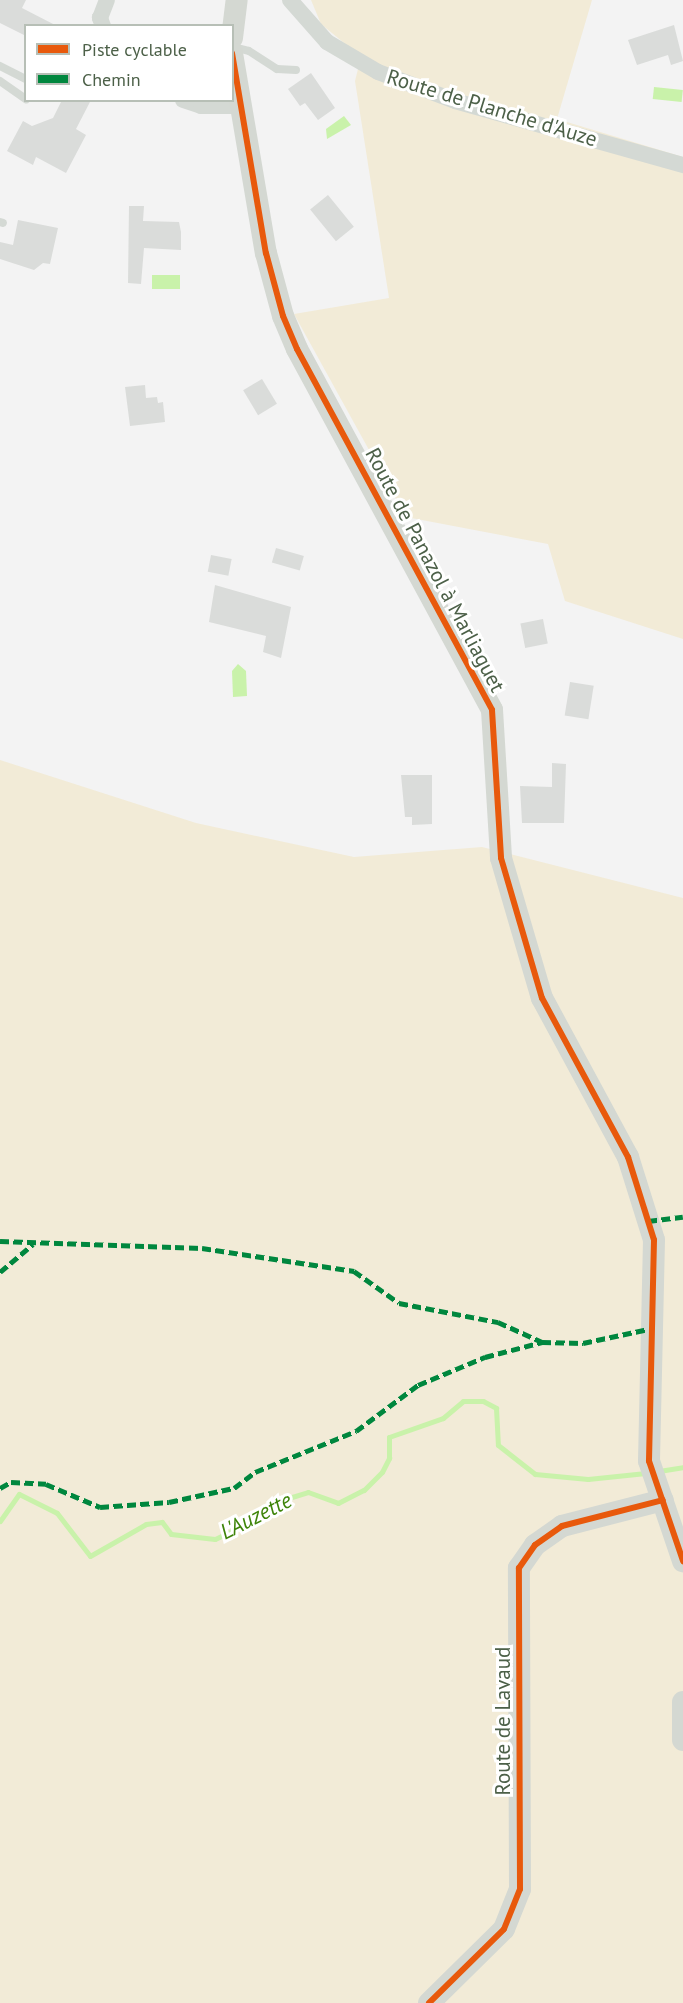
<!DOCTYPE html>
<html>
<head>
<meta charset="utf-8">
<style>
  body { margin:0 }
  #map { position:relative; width:683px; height:2003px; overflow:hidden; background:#f3f3f3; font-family:"PT Sans",sans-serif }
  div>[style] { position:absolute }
  .green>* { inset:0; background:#f2ebd7 }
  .water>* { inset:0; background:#c9f2aa; transform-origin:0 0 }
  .stream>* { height:5px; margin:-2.5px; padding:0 2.5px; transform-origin:2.5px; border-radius:2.5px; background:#c9f2aa }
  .building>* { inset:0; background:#dadcda; transform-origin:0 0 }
  .lane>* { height:8px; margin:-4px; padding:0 4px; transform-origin:4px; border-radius:4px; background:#d4d9d4 }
  .street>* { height:16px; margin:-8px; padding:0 8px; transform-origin:8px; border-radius:8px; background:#d4d9d4 }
  .secondary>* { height:22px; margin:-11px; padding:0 11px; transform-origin:11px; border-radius:11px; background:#d4d8d2 }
  .quiet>* { height:4.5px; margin-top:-2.25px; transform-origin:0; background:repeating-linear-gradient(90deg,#00873e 0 9px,transparent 0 13.5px) }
  .cycleway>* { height:6px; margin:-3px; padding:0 3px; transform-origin:3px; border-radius:3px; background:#e8590c }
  span { translate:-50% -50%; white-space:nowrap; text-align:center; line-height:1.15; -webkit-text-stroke:6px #fff; paint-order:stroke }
  .street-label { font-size:21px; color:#4c6048 }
  .water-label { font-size:22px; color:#3e8409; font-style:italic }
  .legend { position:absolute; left:24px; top:24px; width:210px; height:78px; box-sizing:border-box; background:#fff; border:2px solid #b7bfb6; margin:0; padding:8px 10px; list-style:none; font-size:18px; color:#4c6048 }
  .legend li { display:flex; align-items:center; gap:12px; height:30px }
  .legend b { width:30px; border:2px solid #b7bfb6 }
</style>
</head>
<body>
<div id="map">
  <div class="green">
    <i style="clip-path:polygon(311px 0,592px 0,557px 119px,683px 157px,683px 639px,565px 601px,548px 544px,406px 517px,294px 314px,389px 298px,355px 81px,361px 57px,321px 24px)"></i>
    <i style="clip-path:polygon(0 760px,196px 823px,354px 857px,482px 847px,683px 898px,683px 2003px,0 2003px)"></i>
  </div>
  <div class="water">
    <i style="left:654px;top:87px;width:29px;height:12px;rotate:6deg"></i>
    <i style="clip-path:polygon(344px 116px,351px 125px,327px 139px,326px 129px)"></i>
    <i style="left:152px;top:275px;width:28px;height:14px"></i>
    <i style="clip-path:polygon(238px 664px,246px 671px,247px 696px,233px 697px,232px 671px)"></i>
  </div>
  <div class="stream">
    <i style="left:659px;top:1471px;width:24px;rotate:-9deg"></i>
    <i style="left:0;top:1521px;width:33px;rotate:-55deg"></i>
    <i style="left:19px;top:1494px;width:42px;rotate:26.6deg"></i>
    <i style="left:57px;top:1513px;width:54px;rotate:52.5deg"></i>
    <i style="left:90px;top:1556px;width:64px;rotate:-29.7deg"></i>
    <i style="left:146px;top:1524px;width:16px;rotate:-7deg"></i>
    <i style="left:162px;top:1522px;width:15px;rotate:53deg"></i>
    <i style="left:171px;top:1534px;width:44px;rotate:6.5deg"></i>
    <i style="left:215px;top:1539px;width:49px;rotate:-25.5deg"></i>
    <i style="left:259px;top:1518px;width:29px;rotate:-38deg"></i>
    <i style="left:282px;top:1500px;width:27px;rotate:-17deg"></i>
    <i style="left:308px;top:1492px;width:32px;rotate:20deg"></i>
    <i style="left:338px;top:1503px;width:29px;rotate:-27deg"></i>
    <i style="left:364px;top:1490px;width:25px;rotate:-45deg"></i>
    <i style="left:382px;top:1472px;width:16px;rotate:-63deg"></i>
    <i style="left:389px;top:1458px;width:21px;rotate:-90deg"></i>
    <i style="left:389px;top:1437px;width:57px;rotate:-19.4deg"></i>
    <i style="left:443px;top:1418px;width:26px;rotate:-40deg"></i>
    <i style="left:463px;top:1401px;width:20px"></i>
    <i style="left:483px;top:1401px;width:15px;rotate:28deg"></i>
    <i style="left:496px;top:1408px;width:37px;rotate:87deg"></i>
    <i style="left:498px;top:1445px;width:47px;rotate:38.1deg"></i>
    <i style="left:535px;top:1474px;width:53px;rotate:5.4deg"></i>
    <i style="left:588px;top:1479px;width:58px;rotate:-5.9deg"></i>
  </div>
  <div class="building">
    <i style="clip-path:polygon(0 0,26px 0,22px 8px,57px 26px,26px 26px,26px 36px,0 23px)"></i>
    <i style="clip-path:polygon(674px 25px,683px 61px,671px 65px,668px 55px,637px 65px,628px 40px)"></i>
    <i style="clip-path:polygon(311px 73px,335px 108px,318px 120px,305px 103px,300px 106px,288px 89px)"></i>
    <i style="clip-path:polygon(62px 100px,91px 100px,76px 129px,86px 135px,66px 173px,36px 157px,33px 165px,7px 151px,23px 121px,32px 126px,53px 118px)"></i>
    <i style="left:328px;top:195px;width:41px;height:23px;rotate:51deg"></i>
    <i style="clip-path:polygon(129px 206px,144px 206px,143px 221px,179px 222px,181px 232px,181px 250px,144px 248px,141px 284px,128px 283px)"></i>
    <i style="clip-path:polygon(18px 220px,58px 228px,50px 264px,43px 263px,34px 270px,0 259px,0 242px,13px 245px)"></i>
    <i style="left:262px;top:379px;width:29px;height:22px;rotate:59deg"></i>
    <i style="clip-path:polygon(145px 385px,146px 398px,157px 397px,158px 403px,163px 402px,165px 422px,130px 426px,125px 387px)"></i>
    <i style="left:276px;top:548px;width:29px;height:15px;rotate:16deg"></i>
    <i style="left:211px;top:555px;width:21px;height:17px;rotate:11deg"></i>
    <i style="clip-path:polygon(215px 585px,291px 607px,281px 658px,263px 652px,266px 636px,209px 622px)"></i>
    <i style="left:543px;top:619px;width:25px;height:23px;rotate:79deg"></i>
    <i style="left:570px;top:682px;width:24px;height:34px;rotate:9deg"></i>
    <i style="clip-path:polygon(552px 763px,566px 764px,564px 823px,522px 823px,520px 786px,552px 787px)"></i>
    <i style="clip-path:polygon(401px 775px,432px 775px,432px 824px,412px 825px,412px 817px,405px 817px)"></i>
  </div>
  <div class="lane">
    <i style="left:233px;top:47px;width:16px;rotate:14deg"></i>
    <i style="left:249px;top:51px;width:33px;rotate:33deg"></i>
    <i style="left:277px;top:69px;width:19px;rotate:3deg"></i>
    <i style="left:0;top:66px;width:29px;rotate:27deg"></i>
    <i style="left:0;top:81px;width:32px;rotate:35deg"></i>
    <i style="left:0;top:222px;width:3px;rotate:18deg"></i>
  </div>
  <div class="street">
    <i style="left:290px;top:0;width:56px;rotate:48.6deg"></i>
    <i style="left:327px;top:42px;width:59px;rotate:30.5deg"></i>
    <i style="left:378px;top:72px;width:82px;rotate:20.6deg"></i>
    <i style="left:455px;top:101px;width:237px;rotate:15.7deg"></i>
    <i style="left:103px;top:26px;width:9px;rotate:-111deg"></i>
    <i style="left:100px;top:18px;width:19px;rotate:-69deg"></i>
    <i style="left:183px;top:100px;width:19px;rotate:18deg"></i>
    <i style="left:201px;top:106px;width:38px"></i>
  </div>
  <div class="secondary">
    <i style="left:232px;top:38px;width:38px;rotate:-83deg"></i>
    <i style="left:232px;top:53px;width:203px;rotate:80.4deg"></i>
    <i style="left:266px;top:253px;width:65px;rotate:74.9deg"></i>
    <i style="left:283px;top:316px;width:36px;rotate:67deg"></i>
    <i style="left:297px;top:349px;width:410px;rotate:61.6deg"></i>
    <i style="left:492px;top:710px;width:148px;rotate:86.5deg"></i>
    <i style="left:501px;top:858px;width:146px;rotate:73.7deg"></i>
    <i style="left:542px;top:998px;width:181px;rotate:61.6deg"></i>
    <i style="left:628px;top:1157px;width:87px;rotate:72.6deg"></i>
    <i style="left:654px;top:1240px;width:221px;rotate:91.3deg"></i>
    <i style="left:649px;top:1461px;width:106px;rotate:71.2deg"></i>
    <i style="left:683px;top:1702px;width:38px;rotate:90deg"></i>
    <i style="left:429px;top:2003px;width:105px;rotate:-44.6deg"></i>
    <i style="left:504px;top:1929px;width:43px;rotate:-68.2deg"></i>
    <i style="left:520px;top:1889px;width:321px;rotate:-90.2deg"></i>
    <i style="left:519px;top:1568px;width:28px;rotate:-55deg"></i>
    <i style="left:535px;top:1545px;width:33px;rotate:-35deg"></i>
    <i style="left:562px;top:1526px;width:104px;rotate:-14.4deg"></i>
  </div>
  <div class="quiet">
    <i style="left:648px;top:1221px;width:35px;rotate:-7deg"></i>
    <i style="left:0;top:1241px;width:202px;rotate:2deg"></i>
    <i style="left:202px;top:1248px;width:154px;rotate:8.6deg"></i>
    <i style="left:354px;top:1271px;width:55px;rotate:35.4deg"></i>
    <i style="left:399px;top:1303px;width:101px;rotate:10.9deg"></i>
    <i style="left:498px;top:1322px;width:48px;rotate:24.4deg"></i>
    <i style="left:0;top:1272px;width:43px;rotate:-40.3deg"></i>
    <i style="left:0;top:1488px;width:13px;rotate:-29deg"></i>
    <i style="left:11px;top:1482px;width:35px;rotate:3deg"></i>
    <i style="left:46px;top:1484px;width:59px;rotate:23.1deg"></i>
    <i style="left:100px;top:1507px;width:69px;rotate:-4.1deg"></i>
    <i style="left:169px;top:1502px;width:66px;rotate:-12.2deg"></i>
    <i style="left:234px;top:1488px;width:26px;rotate:-37deg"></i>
    <i style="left:255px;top:1472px;width:109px;rotate:-22.1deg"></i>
    <i style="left:356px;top:1431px;width:77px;rotate:-36.6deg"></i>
    <i style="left:418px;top:1385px;width:73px;rotate:-22.7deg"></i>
    <i style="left:485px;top:1357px;width:59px;rotate:-14.7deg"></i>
    <i style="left:542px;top:1342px;width:41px;rotate:1.4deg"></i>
    <i style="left:583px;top:1343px;width:67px;rotate:-12deg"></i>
  </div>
  <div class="cycleway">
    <i style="left:232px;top:53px;width:203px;rotate:80.4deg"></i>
    <i style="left:266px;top:253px;width:65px;rotate:74.9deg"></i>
    <i style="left:283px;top:316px;width:36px;rotate:67deg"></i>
    <i style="left:297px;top:349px;width:410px;rotate:61.6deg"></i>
    <i style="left:492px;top:710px;width:148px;rotate:86.5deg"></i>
    <i style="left:501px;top:858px;width:146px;rotate:73.7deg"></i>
    <i style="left:542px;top:998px;width:181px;rotate:61.6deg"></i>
    <i style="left:628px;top:1157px;width:87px;rotate:72.6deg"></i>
    <i style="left:654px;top:1240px;width:221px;rotate:91.3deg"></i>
    <i style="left:649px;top:1461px;width:106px;rotate:71.2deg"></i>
    <i style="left:429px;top:2003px;width:105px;rotate:-44.6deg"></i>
    <i style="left:504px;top:1929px;width:43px;rotate:-68.2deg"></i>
    <i style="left:520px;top:1889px;width:321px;rotate:-90.2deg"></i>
    <i style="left:519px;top:1568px;width:28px;rotate:-55deg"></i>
    <i style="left:535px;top:1545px;width:33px;rotate:-35deg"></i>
    <i style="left:562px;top:1526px;width:104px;rotate:-14.4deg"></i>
  </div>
  <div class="street-label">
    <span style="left:492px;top:108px;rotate:17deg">Route de Planche d'Auze</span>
    <span style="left:435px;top:570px;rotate:62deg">Route de Panazol à Marliaguet</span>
    <span style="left:503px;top:1721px;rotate:-90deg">Route de Lavaud</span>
  </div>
  <div class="water-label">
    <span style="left:256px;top:1516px;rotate:-27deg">L'Auzette</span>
  </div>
  <ul class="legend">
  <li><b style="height:8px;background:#e8590c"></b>Piste cyclable</li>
  <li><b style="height:8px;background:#00873e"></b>Chemin</li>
  </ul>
</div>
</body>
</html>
